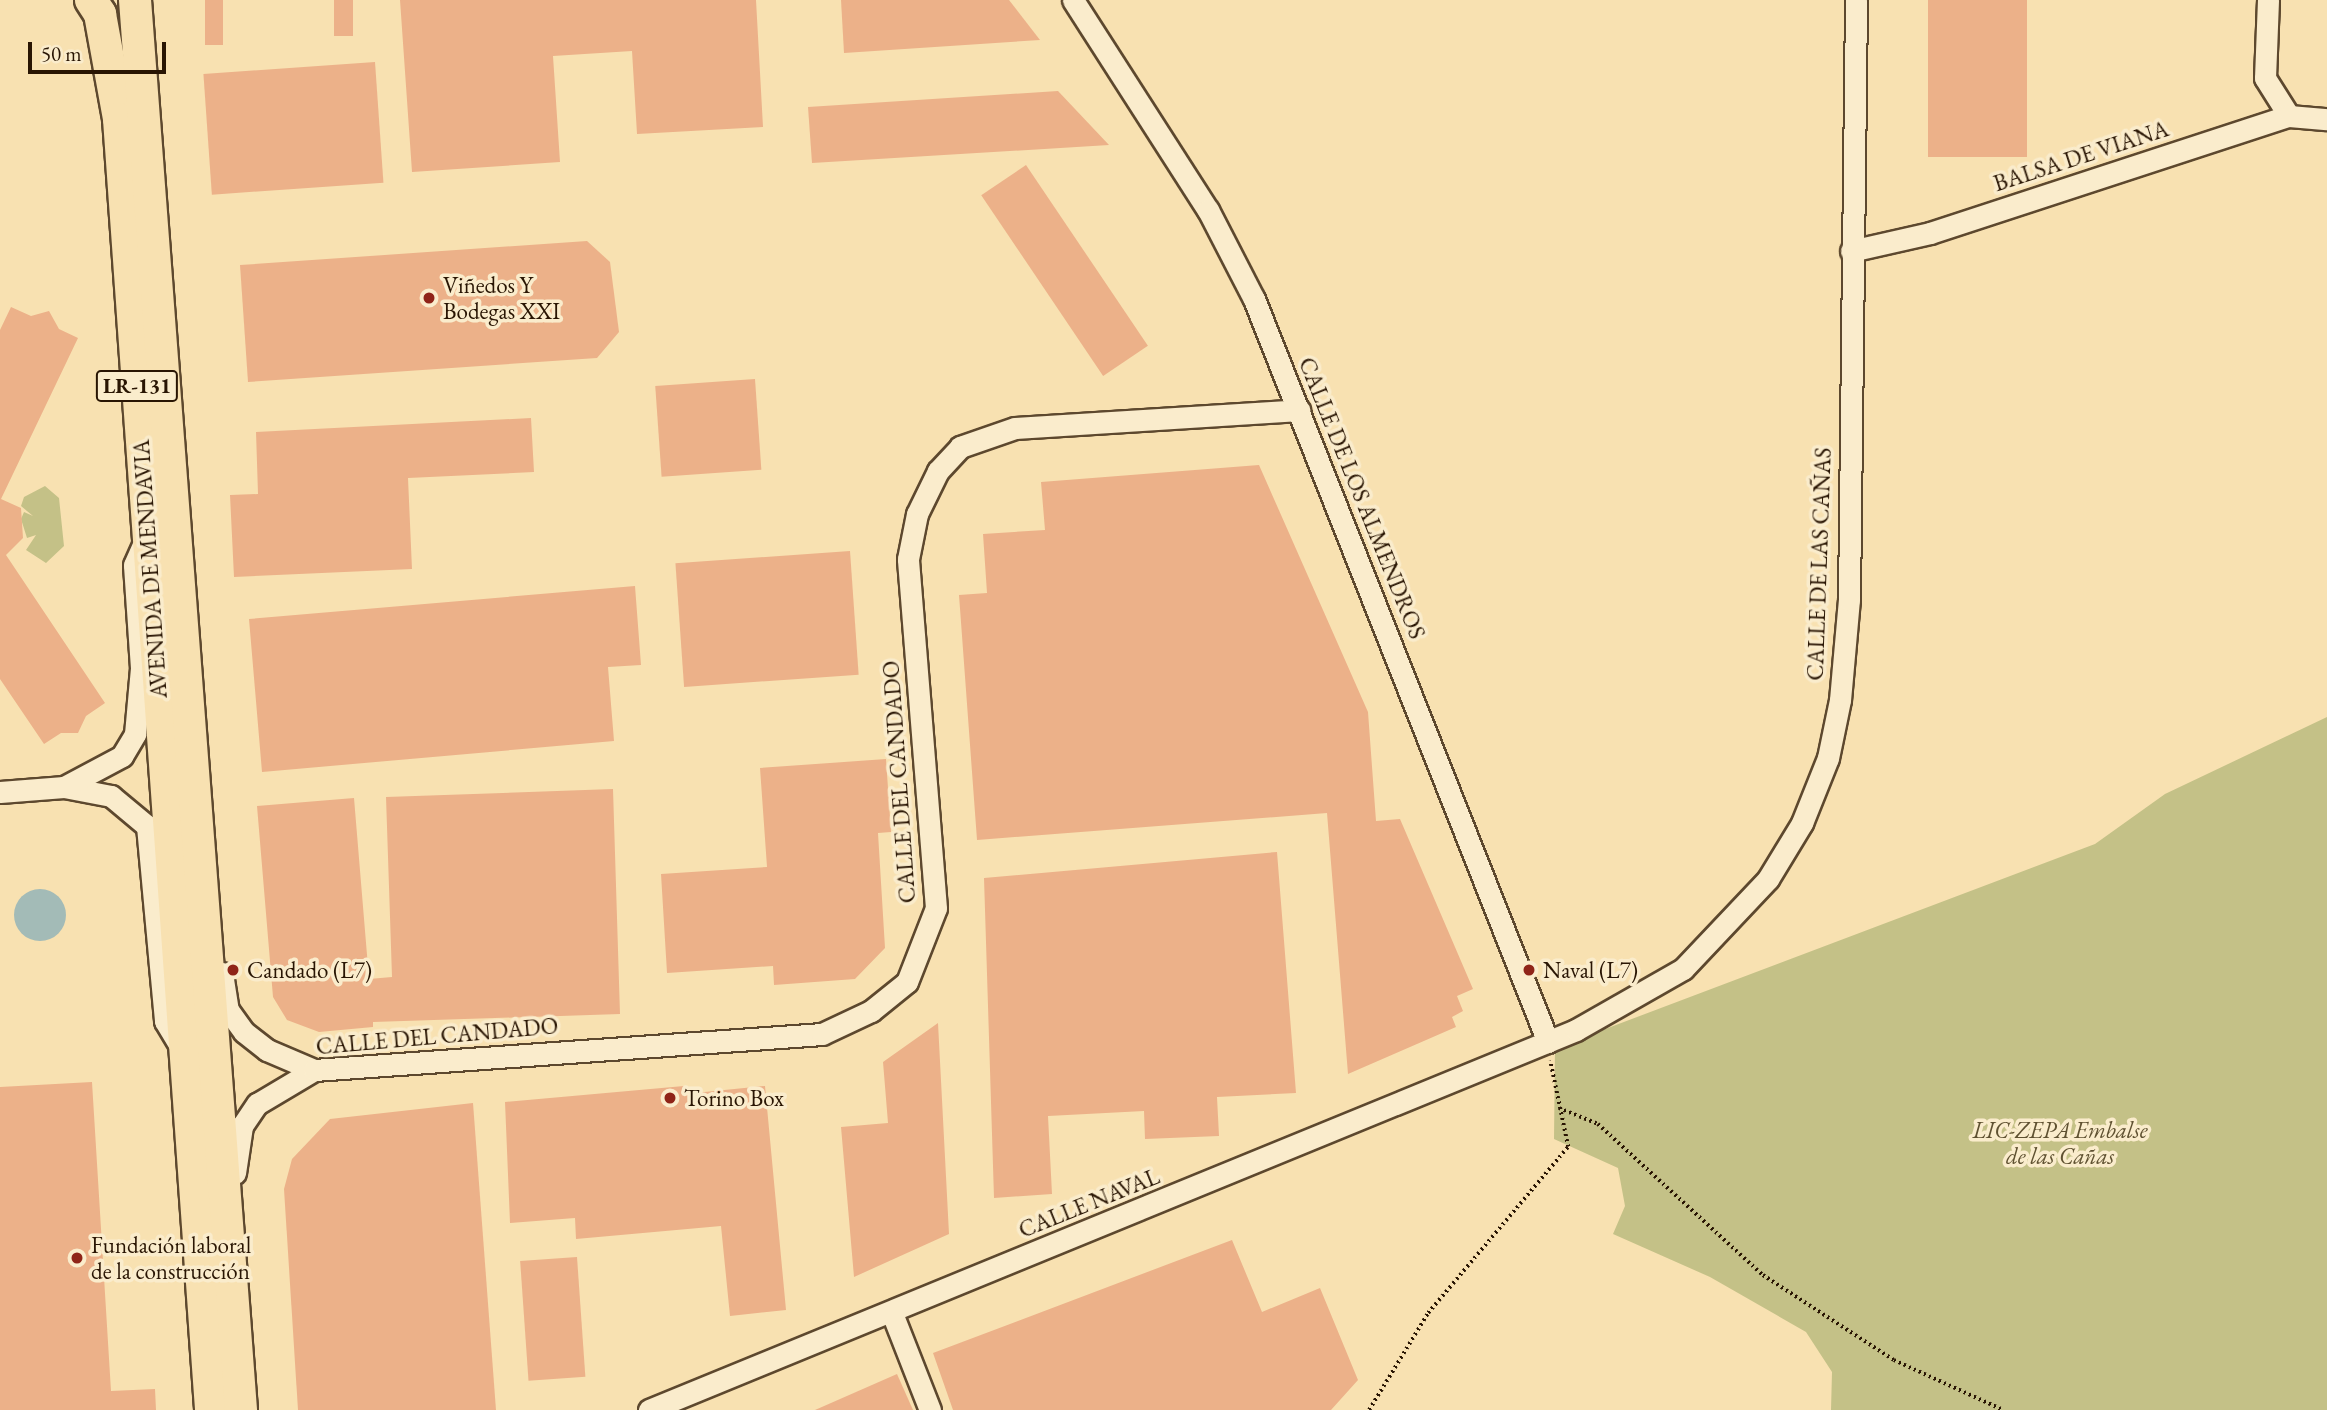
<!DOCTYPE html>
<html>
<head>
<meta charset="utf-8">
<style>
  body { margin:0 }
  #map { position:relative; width:2327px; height:1410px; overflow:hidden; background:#f8e1b1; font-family:"EB Garamond",serif }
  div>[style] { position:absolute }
  .green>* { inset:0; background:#c4c187 }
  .water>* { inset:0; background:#a3bbb7 }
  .round { border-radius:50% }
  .building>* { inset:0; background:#ecb189; transform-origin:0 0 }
  .path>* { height:3.5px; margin-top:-1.75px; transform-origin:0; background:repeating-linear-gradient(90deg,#291503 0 2px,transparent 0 5.5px) }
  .roads { filter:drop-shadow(2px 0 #5d482e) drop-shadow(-2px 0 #5d482e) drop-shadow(0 2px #5d482e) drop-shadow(0 -2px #5d482e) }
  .minor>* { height:21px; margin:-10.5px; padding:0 10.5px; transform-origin:10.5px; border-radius:10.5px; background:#faeccc }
  .primary>* { height:32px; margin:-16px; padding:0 16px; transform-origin:16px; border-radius:16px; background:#f8e1b1 }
  .dots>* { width:19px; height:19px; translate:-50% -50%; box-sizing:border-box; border:4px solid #faeccc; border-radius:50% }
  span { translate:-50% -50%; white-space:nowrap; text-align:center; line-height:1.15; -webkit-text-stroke:7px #faeccc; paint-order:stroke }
  .shield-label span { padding:2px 5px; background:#faeccc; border:2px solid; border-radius:5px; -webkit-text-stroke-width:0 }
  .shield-label { font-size:21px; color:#291503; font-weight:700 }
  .street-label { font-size:23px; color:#291503 }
  .poi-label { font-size:23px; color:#291503 }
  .left { translate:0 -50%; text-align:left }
  .park-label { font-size:23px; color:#5f5131; font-style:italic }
  .scale { position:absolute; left:28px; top:42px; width:138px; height:32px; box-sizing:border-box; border:4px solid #291503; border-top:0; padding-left:9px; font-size:21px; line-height:24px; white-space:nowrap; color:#291503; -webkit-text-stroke:5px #faeccc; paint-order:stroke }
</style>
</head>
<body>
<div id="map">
  <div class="green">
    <i style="clip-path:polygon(45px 486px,59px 498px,64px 546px,46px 563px,26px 550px,36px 535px,27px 538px,21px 519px,24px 512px,33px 516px,21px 506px,24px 497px)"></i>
    <i style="clip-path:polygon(2327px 717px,2327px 1410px,1831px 1410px,1832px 1372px,1806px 1332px,1710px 1277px,1613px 1234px,1625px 1206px,1618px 1168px,1554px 1139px,1555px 1048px,2095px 844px,2165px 794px)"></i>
  </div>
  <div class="water">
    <i class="round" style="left:14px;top:889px;width:52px;height:52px"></i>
  </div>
  <div class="building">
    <i style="left:205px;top:0;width:18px;height:45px"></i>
    <i style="left:334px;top:0;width:19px;height:36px"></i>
    <i style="clip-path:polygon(400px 0,756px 0,763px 127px,637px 134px,632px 51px,553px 56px,560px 162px,412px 172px)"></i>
    <i style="clip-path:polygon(841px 0,1009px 0,1040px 40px,844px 53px)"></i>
    <i style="left:1928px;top:0;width:99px;height:157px"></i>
    <i style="left:375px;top:62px;width:121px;height:172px;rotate:86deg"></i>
    <i style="clip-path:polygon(1058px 91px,1109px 145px,812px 163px,808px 107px)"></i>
    <i style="left:1026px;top:165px;width:218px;height:54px;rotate:56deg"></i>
    <i style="clip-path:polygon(587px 241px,610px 262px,619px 332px,597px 358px,248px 382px,240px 265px)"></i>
    <i style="clip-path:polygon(11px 307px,31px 316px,49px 311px,59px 329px,78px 338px,1px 499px,21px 508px,23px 538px,6px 555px,105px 703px,86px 716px,78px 733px,61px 733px,44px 744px,0 679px,0 330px)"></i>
    <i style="left:755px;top:379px;width:91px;height:100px;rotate:86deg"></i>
    <i style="clip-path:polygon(531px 418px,534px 472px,408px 478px,412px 569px,234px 577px,230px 495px,258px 494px,256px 432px)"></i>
    <i style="clip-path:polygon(1259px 465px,1368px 712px,1376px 821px,1400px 819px,1473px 989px,1457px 996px,1463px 1011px,1452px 1017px,1456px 1027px,1348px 1074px,1327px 813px,977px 840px,959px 595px,987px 593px,983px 534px,1045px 530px,1041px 482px)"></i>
    <i style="left:850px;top:551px;width:124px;height:175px;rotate:86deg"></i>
    <i style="clip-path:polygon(635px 586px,641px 665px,608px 667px,614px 741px,262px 772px,249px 619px)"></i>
    <i style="clip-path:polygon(886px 759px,891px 832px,878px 833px,885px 948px,855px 979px,774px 985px,773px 966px,667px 973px,661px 874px,767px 867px,760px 768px)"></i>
    <i style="clip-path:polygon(613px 789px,620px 1014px,373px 1022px,373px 1027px,319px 1032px,287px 1020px,273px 997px,257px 806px,354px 798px,369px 979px,392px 977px,386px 797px)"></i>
    <i style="clip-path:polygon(1277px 852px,1296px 1093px,1217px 1097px,1219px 1136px,1145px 1139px,1144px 1111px,1048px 1116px,1052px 1194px,994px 1198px,984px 878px)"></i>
    <i style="clip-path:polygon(938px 1023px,949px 1234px,854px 1277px,841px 1127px,888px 1123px,883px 1062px)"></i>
    <i style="clip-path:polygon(92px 1082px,111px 1391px,155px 1389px,156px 1410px,0 1410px,0 1087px)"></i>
    <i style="clip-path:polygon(684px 1086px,685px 1094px,765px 1086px,786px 1310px,730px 1316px,721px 1226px,576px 1239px,575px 1218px,510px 1223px,505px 1102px)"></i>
    <i style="clip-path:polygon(473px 1103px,496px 1410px,298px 1410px,284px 1189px,292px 1159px,330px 1119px)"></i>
    <i style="clip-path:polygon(1232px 1240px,1262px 1312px,1320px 1288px,1358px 1380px,1331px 1410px,953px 1410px,933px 1353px)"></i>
    <i style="left:577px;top:1257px;width:120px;height:57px;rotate:86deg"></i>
    <i style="clip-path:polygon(897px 1374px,913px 1410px,815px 1410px)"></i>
  </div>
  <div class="path">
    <i style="left:1559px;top:1108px;width:42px;rotate:22.3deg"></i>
    <i style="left:1598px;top:1124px;width:224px;rotate:42.5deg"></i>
    <i style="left:1763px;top:1275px;width:156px;rotate:33deg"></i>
    <i style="left:1894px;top:1360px;width:120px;rotate:24.6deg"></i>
    <i style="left:1369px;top:1410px;width:114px;rotate:-58.7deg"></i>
    <i style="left:1428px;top:1313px;width:217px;rotate:-49.9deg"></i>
    <i style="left:1568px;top:1147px;width:88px;rotate:-101.8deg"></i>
  </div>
  <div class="roads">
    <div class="minor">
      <i style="left:1073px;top:0;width:250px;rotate:57.3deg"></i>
      <i style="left:1208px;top:210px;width:100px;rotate:62.7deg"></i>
      <i style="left:1254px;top:299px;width:799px;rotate:68.41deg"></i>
      <i style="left:2268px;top:0;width:78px;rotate:92.2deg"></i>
      <i style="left:2265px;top:78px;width:45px;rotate:57.7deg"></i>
      <i style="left:1851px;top:251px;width:81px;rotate:-12.8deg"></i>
      <i style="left:1930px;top:233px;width:378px;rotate:-18.1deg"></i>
      <i style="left:2289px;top:116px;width:38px;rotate:5deg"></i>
      <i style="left:64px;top:787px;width:48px;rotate:10.8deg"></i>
      <i style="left:111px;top:796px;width:47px;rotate:39.8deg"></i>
      <i style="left:147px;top:826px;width:196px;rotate:84.7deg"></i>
      <i style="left:165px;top:1021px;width:35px;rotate:59deg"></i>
      <i style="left:0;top:792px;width:64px;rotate:-4.5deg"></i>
      <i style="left:64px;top:787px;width:66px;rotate:-28.1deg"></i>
      <i style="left:122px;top:756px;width:26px;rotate:-59deg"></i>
      <i style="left:135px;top:734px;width:66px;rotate:-84.8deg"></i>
      <i style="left:141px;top:668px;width:103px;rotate:-93.9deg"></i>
      <i style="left:134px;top:565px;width:30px;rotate:-66deg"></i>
      <i style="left:222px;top:973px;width:37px;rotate:81deg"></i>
      <i style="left:228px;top:1010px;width:27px;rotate:54deg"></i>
      <i style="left:244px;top:1032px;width:29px;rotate:38deg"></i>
      <i style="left:267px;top:1050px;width:51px;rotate:23.1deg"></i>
      <i style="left:235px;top:1173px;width:48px;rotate:-81.5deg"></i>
      <i style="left:242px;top:1126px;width:27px;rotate:-56deg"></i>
      <i style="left:257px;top:1104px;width:66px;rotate:-30.8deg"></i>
      <i style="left:314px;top:1070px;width:509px;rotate:-4.05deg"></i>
      <i style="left:822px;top:1034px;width:54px;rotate:-25.1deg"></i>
      <i style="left:871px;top:1011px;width:46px;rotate:-38.9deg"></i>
      <i style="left:907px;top:982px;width:79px;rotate:-68.6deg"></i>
      <i style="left:936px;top:908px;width:350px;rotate:-94.6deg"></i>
      <i style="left:908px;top:559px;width:46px;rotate:-78.7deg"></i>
      <i style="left:917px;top:514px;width:48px;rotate:-64deg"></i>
      <i style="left:938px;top:471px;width:33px;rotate:-47deg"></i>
      <i style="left:960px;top:447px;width:58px;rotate:-19.1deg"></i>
      <i style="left:1015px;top:428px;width:285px;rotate:-3.6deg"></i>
      <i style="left:892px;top:1313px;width:104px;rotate:68.6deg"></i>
      <i style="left:649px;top:1410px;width:1002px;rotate:-22.29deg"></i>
      <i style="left:1576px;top:1030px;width:123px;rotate:-29.7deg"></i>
      <i style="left:1683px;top:969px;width:124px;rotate:-46.6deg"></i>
      <i style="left:1768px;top:879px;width:66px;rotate:-58.7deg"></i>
      <i style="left:1802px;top:823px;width:70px;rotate:-68.2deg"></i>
      <i style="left:1828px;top:758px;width:59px;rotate:-78.3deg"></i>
      <i style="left:1840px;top:700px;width:100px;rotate:-84.9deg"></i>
      <i style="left:1849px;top:600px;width:600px;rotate:-89.33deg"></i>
    </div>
    <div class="primary">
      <i style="left:91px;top:0;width:17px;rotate:57deg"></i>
      <i style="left:100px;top:14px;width:107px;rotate:79.7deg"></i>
      <i style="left:119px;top:119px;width:1294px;rotate:85.92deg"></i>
      <i style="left:135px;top:0;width:1414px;rotate:85.7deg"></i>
    </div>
  </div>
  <div class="dots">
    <i style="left:429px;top:298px;background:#8f2418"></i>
    <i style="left:233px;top:970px;background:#8f2418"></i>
    <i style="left:1529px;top:970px;background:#8f2418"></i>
    <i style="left:670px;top:1098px;background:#8f2418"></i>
    <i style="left:77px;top:1258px;background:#8f2418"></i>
  </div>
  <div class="shield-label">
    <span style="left:137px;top:386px">LR-131</span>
  </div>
  <div class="street-label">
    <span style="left:2081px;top:156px;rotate:-18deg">BALSA DE VIANA</span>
    <span style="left:1362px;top:498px;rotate:68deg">CALLE DE LOS ALMENDROS</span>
    <span style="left:1819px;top:564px;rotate:-88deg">CALLE DE LAS CAÑAS</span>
    <span style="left:150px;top:569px;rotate:-94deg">AVENIDA DE MENDAVIA</span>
    <span style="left:899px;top:782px;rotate:-94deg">CALLE DEL CANDADO</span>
    <span style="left:437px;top:1036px;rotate:-5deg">CALLE DEL CANDADO</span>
    <span style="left:1089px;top:1203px;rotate:-22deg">CALLE NAVAL</span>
  </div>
  <div class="poi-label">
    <span class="left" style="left:443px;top:298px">Viñedos Y<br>Bodegas XXI</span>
    <span class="left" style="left:247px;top:970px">Candado (L7)</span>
    <span class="left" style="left:1543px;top:970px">Naval (L7)</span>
    <span class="left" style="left:684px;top:1098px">Torino Box</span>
    <span class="left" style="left:91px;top:1258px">Fundación laboral<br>de la construcción</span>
  </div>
  <div class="park-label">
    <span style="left:2060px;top:1143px">LIC-ZEPA Embalse<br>de las Cañas</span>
  </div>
  <div class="scale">50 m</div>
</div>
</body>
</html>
